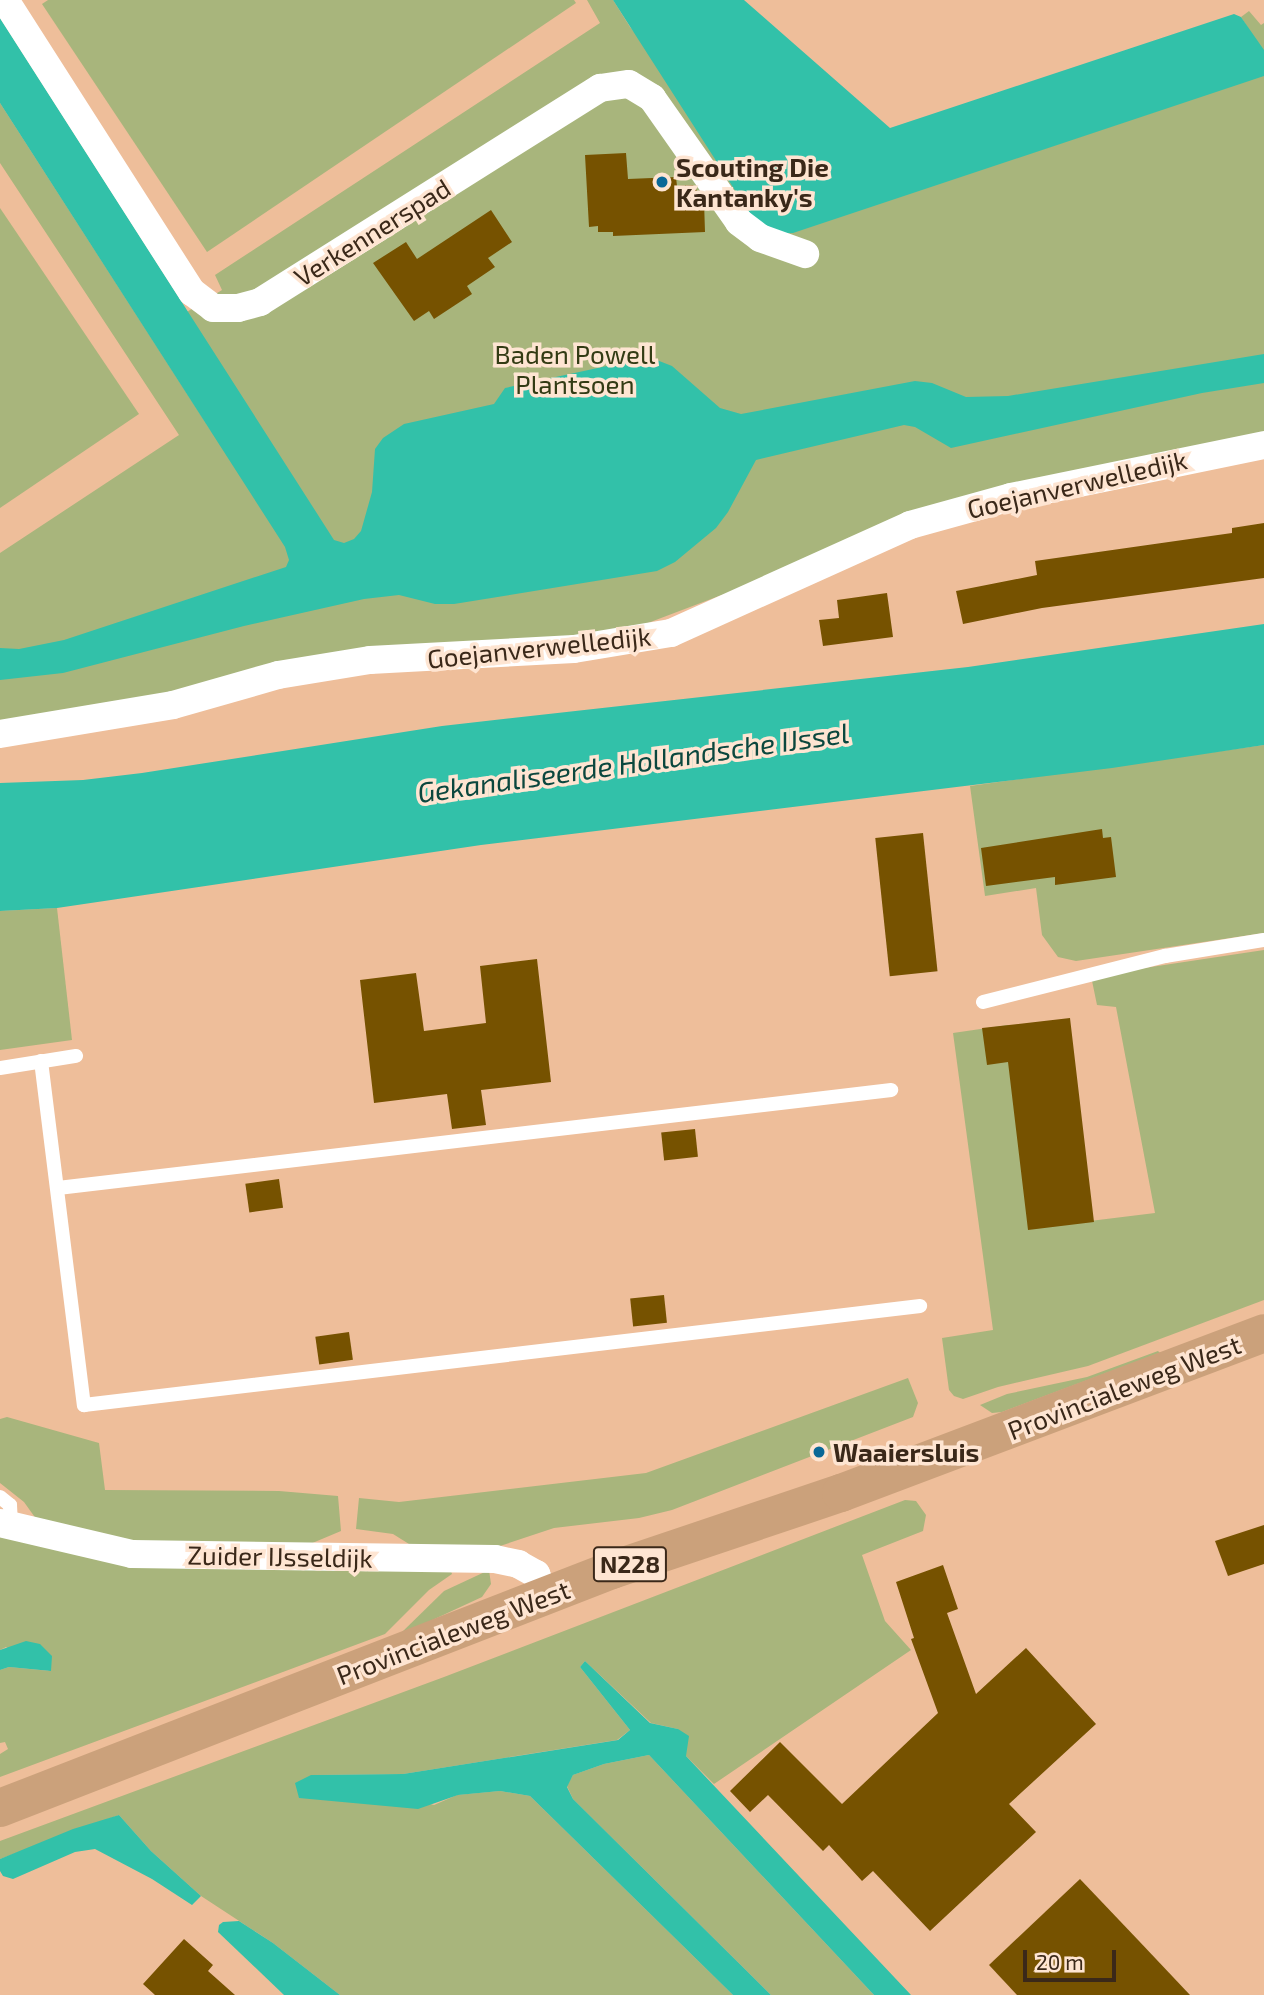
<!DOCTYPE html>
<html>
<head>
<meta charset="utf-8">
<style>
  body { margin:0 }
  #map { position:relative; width:1264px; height:1995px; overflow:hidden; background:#eebe9a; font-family:"Exo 2",sans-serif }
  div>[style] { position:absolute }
  .green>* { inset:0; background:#a8b57c }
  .water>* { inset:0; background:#32c1a9 }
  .building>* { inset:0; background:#765200; transform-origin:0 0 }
  .lane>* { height:14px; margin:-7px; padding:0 7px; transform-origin:7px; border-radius:7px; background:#fff }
  .street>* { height:28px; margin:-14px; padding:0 14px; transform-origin:14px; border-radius:14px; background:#fff }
  .primary>* { height:38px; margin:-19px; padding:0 19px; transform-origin:19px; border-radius:19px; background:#cba17b }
  .dots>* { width:19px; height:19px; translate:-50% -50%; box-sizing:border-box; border:4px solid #fee5d2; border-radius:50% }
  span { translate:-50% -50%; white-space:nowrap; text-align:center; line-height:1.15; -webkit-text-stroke:7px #fee5d2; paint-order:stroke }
  .shield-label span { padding:2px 5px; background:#fee5d2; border:2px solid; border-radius:5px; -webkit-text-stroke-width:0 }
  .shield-label { font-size:24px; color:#3a2819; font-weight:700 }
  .poi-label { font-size:26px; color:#3a2819; font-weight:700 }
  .left { translate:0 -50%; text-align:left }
  .street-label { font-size:26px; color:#3a2819 }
  .park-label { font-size:26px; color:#333b14 }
  .water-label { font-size:28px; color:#0b473e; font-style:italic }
  .scale { position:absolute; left:1023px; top:1950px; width:93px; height:32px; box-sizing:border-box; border:4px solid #3a2819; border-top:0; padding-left:9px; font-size:21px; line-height:24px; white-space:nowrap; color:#3a2819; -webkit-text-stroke:5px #fee5d2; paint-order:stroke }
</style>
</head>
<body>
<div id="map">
  <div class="green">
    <i style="clip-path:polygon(48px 0,574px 0,576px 3px,207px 252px,42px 4px)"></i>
    <i style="clip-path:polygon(587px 0,613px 0,630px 27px,788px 223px,1250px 31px,1241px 17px,1249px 11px,1261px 25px,1264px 23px,1264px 440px,1202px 447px,719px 596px,640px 626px,0 731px,0 553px,179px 435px,0 163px,0 103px,211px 431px,174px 320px,222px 290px,215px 275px,600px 23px)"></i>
    <i style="clip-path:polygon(0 208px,139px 414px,0 508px)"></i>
    <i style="clip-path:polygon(1264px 745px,1264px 933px,1076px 961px,1058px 957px,1042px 935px,1036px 888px,985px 896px,970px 786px)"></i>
    <i style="clip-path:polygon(57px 908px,72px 1040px,0 1050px,0 911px)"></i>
    <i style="clip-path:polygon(1264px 950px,1264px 1300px,1088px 1366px,998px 1387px,963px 1399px,954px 1396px,949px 1390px,942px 1338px,993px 1330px,953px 1033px,1008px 1025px,1033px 1228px,1155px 1213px,1116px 1007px,1097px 1005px,1091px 976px)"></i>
    <i style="clip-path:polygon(1158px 1351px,1160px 1353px,1002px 1412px,992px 1413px,980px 1405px,1007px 1394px,1087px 1377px)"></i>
    <i style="clip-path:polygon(908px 1378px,918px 1403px,913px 1417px,672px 1510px,639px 1518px,554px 1528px,500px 1546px,417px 1549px,393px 1534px,356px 1529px,359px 1498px,399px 1502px,646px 1473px)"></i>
    <i style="clip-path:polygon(7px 1417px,99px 1443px,105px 1490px,279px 1491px,338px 1496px,341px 1531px,291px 1552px,160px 1548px,39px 1523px,24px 1502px,0 1483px,0 1419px)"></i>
    <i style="clip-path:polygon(905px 1500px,916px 1501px,926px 1515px,923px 1531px,862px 1555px,885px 1621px,911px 1650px,714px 1784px,686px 1756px,678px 1729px,651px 1723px,585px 1661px,580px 1667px,630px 1730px,617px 1740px,403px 1774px,311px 1775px,434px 1805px,457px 1795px,500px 1791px,530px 1796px,733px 1995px,340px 1995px,273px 1943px,201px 1896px,151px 1851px,119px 1815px,0 1859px,0 1841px,444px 1677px)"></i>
    <i style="clip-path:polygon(0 1537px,451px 1571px,452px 1574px,429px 1590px,385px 1634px,0 1777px,0 1754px,8px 1749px,5px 1742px,0 1743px,0 1670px,9px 1667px,50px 1671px,6px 1647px,0 1650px)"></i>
    <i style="clip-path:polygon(489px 1570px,491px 1584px,482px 1597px,398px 1636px,444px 1591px)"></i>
    <i style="clip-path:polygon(649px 1755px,874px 1995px,771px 1995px,573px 1799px,567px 1786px,573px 1775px,604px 1764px)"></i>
  </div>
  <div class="water">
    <i style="clip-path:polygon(613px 0,744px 0,890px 128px,1234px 14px,1241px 17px,1264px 50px,1264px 76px,793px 233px,763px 234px)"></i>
    <i style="clip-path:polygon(0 18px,334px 540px,344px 543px,354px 539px,361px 531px,372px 492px,375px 449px,383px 438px,404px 424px,494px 404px,505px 388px,649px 357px,672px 366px,720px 408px,741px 414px,915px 381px,932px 383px,966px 397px,1008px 396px,1264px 354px,1264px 383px,1202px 393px,951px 448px,915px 427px,904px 425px,756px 460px,728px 512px,716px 528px,675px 562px,657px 571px,454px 604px,435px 604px,399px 595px,364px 599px,244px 626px,63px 673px,0 680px,0 648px,19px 649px,64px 640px,286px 567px,289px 560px,285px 547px,0 103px)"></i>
    <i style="clip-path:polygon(1264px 624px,1264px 745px,1112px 768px,481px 845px,57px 908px,0 911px,0 783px,83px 780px,142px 773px,442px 726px,968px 667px)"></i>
    <i style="clip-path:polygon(26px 1641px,40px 1644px,52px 1656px,51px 1671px,9px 1667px,0 1670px,0 1650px)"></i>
    <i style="clip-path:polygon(585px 1661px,650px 1723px,678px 1729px,689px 1736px,686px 1756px,911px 1995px,874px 1995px,649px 1755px,604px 1764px,573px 1775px,567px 1787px,573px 1799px,771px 1995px,733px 1995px,530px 1796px,500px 1791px,458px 1795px,418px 1809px,299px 1798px,295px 1783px,311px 1775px,403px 1774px,618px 1740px,630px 1730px,580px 1667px)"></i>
    <i style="clip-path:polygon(119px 1815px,151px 1851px,201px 1896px,192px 1905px,152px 1879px,95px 1849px,75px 1852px,13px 1879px,3px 1876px,0 1871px,0 1859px,73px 1829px)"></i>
    <i style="clip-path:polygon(239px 1921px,273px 1943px,340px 1995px,284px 1995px,218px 1932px,219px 1925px,223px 1922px)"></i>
  </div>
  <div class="building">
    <i style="clip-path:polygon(626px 153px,628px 179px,676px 177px,677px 186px,693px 185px,704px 201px,705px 232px,613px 236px,613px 232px,598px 232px,598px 226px,589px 227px,585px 155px)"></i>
    <i style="clip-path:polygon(491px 210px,512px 242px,488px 258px,495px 267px,467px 286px,472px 294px,434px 319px,429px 311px,414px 321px,373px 263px,406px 242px,417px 259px)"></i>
    <i style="clip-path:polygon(1264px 523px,1264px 578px,1042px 608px,963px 624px,956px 591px,1037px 575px,1035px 561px,1232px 533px,1232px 528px)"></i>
    <i style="clip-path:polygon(887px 593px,893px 637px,823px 646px,819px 620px,839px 618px,837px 600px)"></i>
    <i style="clip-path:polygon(1102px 829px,1103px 838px,1111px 837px,1116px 877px,1055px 885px,1055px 877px,986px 886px,981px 848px)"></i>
    <i style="left:923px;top:833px;width:139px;height:48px;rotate:84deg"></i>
    <i style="clip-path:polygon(537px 959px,551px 1082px,481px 1090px,486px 1125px,452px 1129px,447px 1094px,374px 1103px,360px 980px,416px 973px,424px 1031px,486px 1023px,480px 966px)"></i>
    <i style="clip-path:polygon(1070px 1018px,1094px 1222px,1028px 1230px,1008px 1062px,987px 1065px,982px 1028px)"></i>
    <i style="left:695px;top:1129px;width:28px;height:34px;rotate:84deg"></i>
    <i style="left:279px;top:1179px;width:29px;height:34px;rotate:82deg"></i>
    <i style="left:664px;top:1295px;width:28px;height:34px;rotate:84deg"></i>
    <i style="left:349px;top:1332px;width:28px;height:34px;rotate:82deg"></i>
    <i style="clip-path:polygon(1264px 1525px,1264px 1564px,1228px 1576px,1215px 1541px)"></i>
    <i style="clip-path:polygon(943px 1565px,958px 1609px,947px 1613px,976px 1694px,1026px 1648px,1096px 1724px,1009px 1804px,1036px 1832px,930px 1931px,873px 1871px,862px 1881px,829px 1845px,823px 1851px,768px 1795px,750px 1812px,730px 1791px,780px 1742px,842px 1804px,938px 1713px,911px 1639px,914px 1638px,896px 1582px)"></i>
    <i style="clip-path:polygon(1080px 1879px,1139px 1941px,1190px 1995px,1017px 1995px,989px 1965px)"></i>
    <i style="clip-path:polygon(184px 1939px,213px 1965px,208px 1971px,235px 1995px,155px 1995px,143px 1984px)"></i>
  </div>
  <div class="lane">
    <i style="left:983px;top:1002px;width:188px;rotate:-14.2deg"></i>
    <i style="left:1165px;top:956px;width:100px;rotate:-9.2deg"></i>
    <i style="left:41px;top:1061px;width:347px;rotate:82.9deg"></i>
    <i style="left:84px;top:1405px;width:842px;rotate:-6.75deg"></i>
    <i style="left:0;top:1068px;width:77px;rotate:-9deg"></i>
    <i style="left:58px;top:1188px;width:839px;rotate:-6.71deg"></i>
    <i style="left:0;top:1497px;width:13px;rotate:39deg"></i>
    <i style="left:10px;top:1505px;width:22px;rotate:87deg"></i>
  </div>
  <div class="street">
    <i style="left:5px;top:0;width:347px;rotate:57.4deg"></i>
    <i style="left:192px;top:292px;width:26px;rotate:37deg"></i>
    <i style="left:213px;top:308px;width:25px"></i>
    <i style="left:238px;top:308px;width:23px;rotate:-15deg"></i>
    <i style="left:260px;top:302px;width:402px;rotate:-32.2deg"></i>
    <i style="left:600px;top:88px;width:29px;rotate:-8deg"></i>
    <i style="left:629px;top:84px;width:27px;rotate:31deg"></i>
    <i style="left:652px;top:98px;width:151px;rotate:54.9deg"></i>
    <i style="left:739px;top:222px;width:26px;rotate:37deg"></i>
    <i style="left:760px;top:238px;width:48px;rotate:19.6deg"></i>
    <i style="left:0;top:734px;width:175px;rotate:-9.5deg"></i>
    <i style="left:173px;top:705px;width:109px;rotate:-15.9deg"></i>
    <i style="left:278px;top:675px;width:93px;rotate:-9.3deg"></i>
    <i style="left:370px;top:660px;width:204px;rotate:-3.1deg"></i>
    <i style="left:574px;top:649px;width:98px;rotate:-9.4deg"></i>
    <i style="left:671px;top:633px;width:262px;rotate:-24.3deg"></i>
    <i style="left:910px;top:525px;width:105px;rotate:-15.5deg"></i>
    <i style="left:1011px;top:497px;width:258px;rotate:-11.6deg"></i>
    <i style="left:0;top:1523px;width:136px;rotate:13.2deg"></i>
    <i style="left:132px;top:1554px;width:363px;rotate:0.8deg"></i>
    <i style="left:495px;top:1559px;width:24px;rotate:12deg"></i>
    <i style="left:518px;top:1564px;width:21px;rotate:29deg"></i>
    <i style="left:536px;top:1574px;width:24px;rotate:68deg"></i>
  </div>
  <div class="primary">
    <i style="left:0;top:1808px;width:657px;rotate:-21.25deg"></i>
    <i style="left:612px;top:1570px;width:242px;rotate:-18.6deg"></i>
    <i style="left:841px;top:1493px;width:452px;rotate:-20.7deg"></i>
  </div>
  <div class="dots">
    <i style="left:662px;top:182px;background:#0a6897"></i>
    <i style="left:819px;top:1452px;background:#0a6897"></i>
  </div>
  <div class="shield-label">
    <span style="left:630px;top:1564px">N228</span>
  </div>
  <div class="poi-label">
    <span class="left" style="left:676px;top:182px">Scouting Die<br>Kantanky's</span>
    <span class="left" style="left:833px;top:1452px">Waaiersluis</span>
  </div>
  <div class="street-label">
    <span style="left:372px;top:232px;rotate:-32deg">Verkennerspad</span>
    <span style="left:1077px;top:484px;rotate:-13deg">Goejanverwelledijk</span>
    <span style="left:539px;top:647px;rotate:-6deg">Goejanverwelledijk</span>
    <span style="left:1124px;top:1387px;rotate:-21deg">Provincialeweg West</span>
    <span style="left:280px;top:1556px;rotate:1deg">Zuider IJsseldijk</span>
    <span style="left:453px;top:1632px;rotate:-21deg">Provincialeweg West</span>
  </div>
  <div class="park-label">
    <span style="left:575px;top:369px">Baden Powell<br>Plantsoen</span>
  </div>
  <div class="water-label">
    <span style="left:633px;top:762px;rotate:-8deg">Gekanaliseerde Hollandsche IJssel</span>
  </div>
  <div class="scale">20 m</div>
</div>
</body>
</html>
